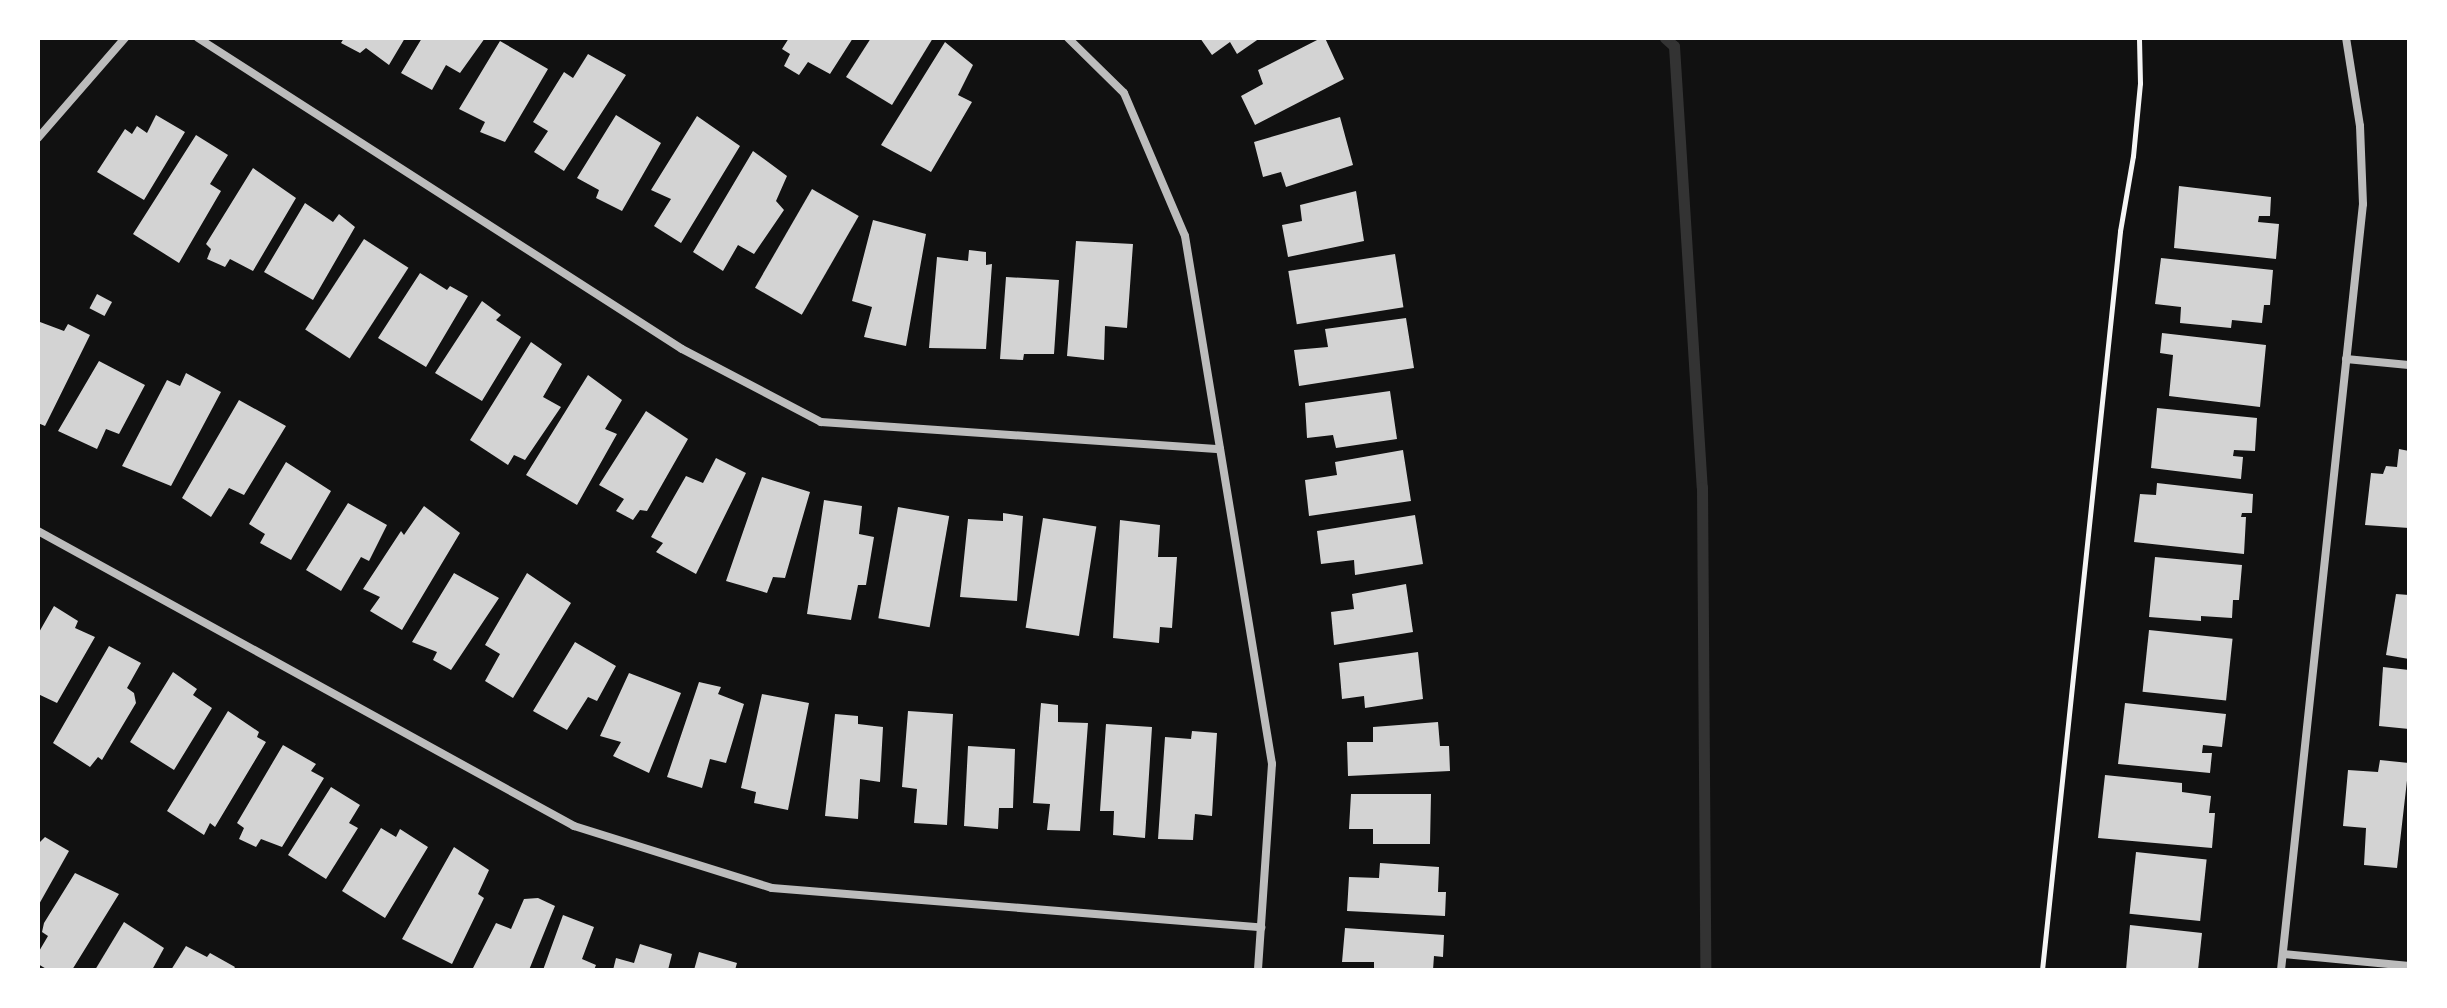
<!DOCTYPE html>
<html>
<head>
<meta charset="utf-8">
<style>
  body { margin:0 }
  #map { position:relative; width:2447px; height:1008px; overflow:hidden; background:#111; font-family:Lato,sans-serif }
  div>[style] { position:absolute }
  .stream>* { height:11px; margin:-5.5px; padding:0 5.5px; transform-origin:5.5px; border-radius:5.5px; background:#333 }
  .building>* { inset:0; background:#d3d3d3; transform-origin:0 0 }
  .path>* { height:5px; margin:-2.5px; padding:0 2.5px; transform-origin:2.5px; border-radius:2.5px; background:#f5f5f5 }
  .minor>* { height:8px; margin:-4px; padding:0 4px; transform-origin:4px; border-radius:4px; background:#bcbcbc }
  span { translate:-50% -50%; white-space:nowrap; text-align:center; line-height:1.15; -webkit-text-stroke:8px #fff; paint-order:stroke }
  .frame { position:absolute; inset:0; border:40px solid #fff; pointer-events:none }
</style>
</head>
<body>
<div id="map">
  <div class="stream">
    <i style="left:1665px;top:38px;width:12px;rotate:42deg"></i>
    <i style="left:1674px;top:46px;width:442px;rotate:86.4deg"></i>
    <i style="left:1702px;top:487px;width:483px;rotate:89.6deg"></i>
  </div>
  <div class="building">
    <i style="clip-path:polygon(344px 38px,405px 38px,389px 65px,366px 48px,360px 53px,341px 43px)"></i>
    <i style="clip-path:polygon(422px 38px,485px 38px,460px 73px,446px 65px,432px 90px,401px 73px)"></i>
    <i style="clip-path:polygon(789px 38px,853px 38px,830px 74px,808px 62px,799px 75px,784px 66px,790px 54px,782px 49px)"></i>
    <i style="clip-path:polygon(871px 38px,933px 38px,892px 105px,846px 77px)"></i>
    <i style="clip-path:polygon(1200px 38px,1260px 38px,1237px 54px,1230px 42px,1212px 55px)"></i>
    <i style="clip-path:polygon(1321px 38px,1325px 38px,1344px 79px,1255px 125px,1241px 96px,1263px 84px,1258px 70px)"></i>
    <i style="clip-path:polygon(500px 41px,548px 69px,505px 142px,480px 132px,485px 122px,459px 109px)"></i>
    <i style="clip-path:polygon(945px 42px,973px 65px,958px 95px,972px 102px,931px 172px,881px 145px)"></i>
    <i style="clip-path:polygon(588px 54px,626px 75px,564px 171px,534px 152px,548px 131px,533px 122px,564px 72px,573px 78px)"></i>
    <i style="clip-path:polygon(156px 115px,185px 132px,144px 200px,97px 172px,125px 129px,132px 134px,137px 126px,147px 133px)"></i>
    <i style="clip-path:polygon(616px 115px,661px 143px,622px 211px,596px 198px,599px 190px,577px 178px)"></i>
    <i style="clip-path:polygon(697px 116px,740px 146px,681px 243px,654px 226px,671px 199px,651px 190px)"></i>
    <i style="clip-path:polygon(1340px 117px,1353px 165px,1286px 187px,1281px 172px,1263px 177px,1254px 142px)"></i>
    <i style="clip-path:polygon(196px 135px,228px 155px,210px 184px,221px 191px,179px 263px,133px 234px)"></i>
    <i style="clip-path:polygon(753px 151px,787px 176px,776px 201px,784px 210px,754px 254px,738px 245px,723px 271px,693px 252px)"></i>
    <i style="clip-path:polygon(253px 168px,296px 198px,253px 271px,230px 259px,225px 267px,207px 259px,211px 249px,206px 244px)"></i>
    <i style="clip-path:polygon(2179px 186px,2271px 197px,2270px 216px,2259px 216px,2258px 222px,2279px 224px,2276px 259px,2174px 248px)"></i>
    <i style="left:812px;top:189px;width:54px;height:114px;rotate:30deg"></i>
    <i style="clip-path:polygon(1356px 191px,1364px 241px,1288px 257px,1282px 225px,1302px 221px,1300px 205px)"></i>
    <i style="clip-path:polygon(305px 203px,333px 222px,339px 214px,355px 227px,313px 300px,264px 272px)"></i>
    <i style="clip-path:polygon(873px 220px,926px 234px,906px 346px,864px 337px,872px 307px,852px 301px)"></i>
    <i style="left:364px;top:239px;width:53px;height:108px;rotate:33deg"></i>
    <i style="clip-path:polygon(1076px 241px,1133px 244px,1127px 328px,1105px 326px,1104px 360px,1067px 356px)"></i>
    <i style="clip-path:polygon(969px 250px,986px 252px,986px 265px,992px 264px,986px 349px,929px 348px,937px 257px,968px 261px)"></i>
    <i style="left:1395px;top:254px;width:54px;height:108px;rotate:81deg"></i>
    <i style="clip-path:polygon(2161px 258px,2273px 270px,2270px 305px,2264px 305px,2262px 323px,2232px 320px,2231px 328px,2180px 323px,2181px 307px,2155px 304px)"></i>
    <i style="clip-path:polygon(420px 273px,447px 290px,450px 286px,468px 296px,426px 367px,378px 338px)"></i>
    <i style="clip-path:polygon(1006px 277px,1059px 280px,1054px 354px,1024px 354px,1023px 360px,1000px 359px)"></i>
    <i style="left:97px;top:294px;width:17px;height:16px;rotate:28deg"></i>
    <i style="clip-path:polygon(482px 301px,501px 315px,496px 320px,521px 337px,482px 401px,435px 373px)"></i>
    <i style="clip-path:polygon(1406px 318px,1414px 368px,1299px 386px,1294px 350px,1328px 347px,1325px 329px)"></i>
    <i style="clip-path:polygon(40px 322px,64px 331px,68px 324px,90px 335px,45px 426px,38px 423px)"></i>
    <i style="clip-path:polygon(2162px 333px,2266px 345px,2260px 407px,2169px 396px,2173px 355px,2160px 353px)"></i>
    <i style="clip-path:polygon(531px 342px,562px 364px,543px 397px,561px 407px,525px 460px,514px 455px,508px 465px,470px 440px)"></i>
    <i style="clip-path:polygon(99px 361px,145px 385px,119px 434px,106px 429px,97px 449px,58px 431px)"></i>
    <i style="clip-path:polygon(186px 373px,221px 392px,171px 486px,122px 466px,167px 380px,180px 386px)"></i>
    <i style="clip-path:polygon(588px 375px,622px 400px,605px 429px,617px 434px,577px 505px,526px 475px)"></i>
    <i style="clip-path:polygon(1390px 391px,1397px 439px,1336px 448px,1333px 435px,1307px 438px,1305px 403px)"></i>
    <i style="clip-path:polygon(239px 400px,286px 426px,244px 495px,229px 488px,211px 517px,182px 498px)"></i>
    <i style="clip-path:polygon(2157px 408px,2257px 418px,2255px 451px,2234px 450px,2233px 456px,2243px 457px,2241px 479px,2151px 468px)"></i>
    <i style="clip-path:polygon(646px 411px,688px 439px,647px 511px,640px 510px,633px 520px,616px 511px,624px 499px,599px 485px)"></i>
    <i style="clip-path:polygon(2399px 449px,2409px 451px,2409px 528px,2365px 525px,2371px 473px,2383px 474px,2386px 466px,2397px 467px)"></i>
    <i style="clip-path:polygon(1403px 450px,1411px 501px,1309px 516px,1305px 480px,1337px 475px,1335px 462px)"></i>
    <i style="clip-path:polygon(716px 458px,746px 473px,696px 574px,656px 552px,663px 543px,651px 537px,686px 476px,703px 483px)"></i>
    <i style="clip-path:polygon(286px 462px,331px 491px,291px 560px,260px 543px,265px 534px,249px 524px)"></i>
    <i style="clip-path:polygon(762px 477px,810px 492px,785px 578px,773px 577px,767px 593px,726px 581px)"></i>
    <i style="clip-path:polygon(2157px 483px,2253px 494px,2252px 513px,2242px 513px,2241px 517px,2246px 517px,2244px 554px,2134px 542px,2140px 494px,2156px 495px)"></i>
    <i style="clip-path:polygon(824px 500px,862px 506px,859px 534px,874px 537px,866px 585px,858px 585px,851px 620px,807px 614px)"></i>
    <i style="clip-path:polygon(348px 503px,387px 525px,369px 561px,361px 557px,341px 591px,306px 570px)"></i>
    <i style="clip-path:polygon(424px 506px,460px 533px,402px 630px,370px 611px,380px 597px,363px 589px,401px 531px,404px 535px)"></i>
    <i style="left:898px;top:507px;width:52px;height:113px;rotate:10deg"></i>
    <i style="clip-path:polygon(1003px 513px,1023px 516px,1017px 601px,960px 597px,968px 519px,1003px 521px)"></i>
    <i style="clip-path:polygon(1415px 515px,1423px 564px,1355px 575px,1354px 560px,1321px 564px,1317px 531px)"></i>
    <i style="left:1043px;top:518px;width:54px;height:111px;rotate:9deg"></i>
    <i style="clip-path:polygon(1120px 520px,1160px 525px,1158px 557px,1177px 557px,1172px 628px,1160px 627px,1159px 643px,1113px 638px)"></i>
    <i style="clip-path:polygon(2155px 557px,2242px 565px,2239px 600px,2233px 600px,2232px 618px,2201px 616px,2201px 621px,2149px 617px)"></i>
    <i style="clip-path:polygon(454px 573px,499px 598px,451px 670px,433px 660px,437px 652px,412px 642px)"></i>
    <i style="clip-path:polygon(527px 573px,571px 603px,513px 698px,485px 681px,500px 654px,485px 645px)"></i>
    <i style="clip-path:polygon(1406px 584px,1413px 632px,1334px 645px,1331px 612px,1354px 609px,1352px 594px)"></i>
    <i style="clip-path:polygon(2396px 594px,2409px 595px,2409px 659px,2386px 655px)"></i>
    <i style="clip-path:polygon(54px 606px,78px 621px,75px 628px,95px 637px,57px 703px,38px 694px,38px 634px)"></i>
    <i style="left:2149px;top:630px;width:84px;height:62px;rotate:6deg"></i>
    <i style="clip-path:polygon(575px 642px,616px 666px,597px 701px,588px 697px,567px 730px,533px 711px)"></i>
    <i style="clip-path:polygon(109px 646px,141px 663px,127px 688px,134px 693px,136px 703px,102px 760px,98px 757px,90px 767px,53px 743px)"></i>
    <i style="clip-path:polygon(1418px 652px,1423px 699px,1365px 708px,1364px 696px,1342px 699px,1339px 663px)"></i>
    <i style="clip-path:polygon(2383px 667px,2409px 670px,2409px 729px,2379px 726px)"></i>
    <i style="clip-path:polygon(173px 672px,197px 689px,193px 695px,212px 708px,174px 770px,130px 742px)"></i>
    <i style="clip-path:polygon(629px 673px,681px 693px,649px 773px,613px 756px,621px 742px,600px 736px)"></i>
    <i style="clip-path:polygon(699px 682px,721px 687px,718px 694px,744px 704px,726px 763px,710px 759px,702px 788px,667px 777px)"></i>
    <i style="clip-path:polygon(762px 694px,809px 703px,788px 810px,754px 803px,756px 792px,741px 788px)"></i>
    <i style="clip-path:polygon(1041px 703px,1058px 705px,1058px 722px,1088px 723px,1080px 831px,1047px 830px,1050px 804px,1033px 803px)"></i>
    <i style="clip-path:polygon(2125px 703px,2226px 714px,2222px 747px,2203px 745px,2202px 753px,2212px 753px,2210px 773px,2118px 764px)"></i>
    <i style="clip-path:polygon(228px 711px,259px 732px,257px 737px,266px 742px,215px 827px,210px 823px,204px 835px,167px 811px)"></i>
    <i style="clip-path:polygon(908px 711px,953px 714px,947px 825px,914px 823px,917px 789px,902px 787px)"></i>
    <i style="clip-path:polygon(835px 714px,858px 716px,858px 724px,883px 727px,880px 782px,860px 779px,858px 819px,825px 816px)"></i>
    <i style="clip-path:polygon(1438px 722px,1440px 746px,1449px 746px,1450px 771px,1348px 776px,1347px 742px,1373px 742px,1373px 727px)"></i>
    <i style="clip-path:polygon(1106px 724px,1152px 727px,1145px 838px,1113px 835px,1114px 811px,1100px 811px)"></i>
    <i style="clip-path:polygon(1192px 731px,1217px 733px,1212px 816px,1195px 814px,1193px 840px,1158px 839px,1165px 737px,1191px 739px)"></i>
    <i style="clip-path:polygon(283px 745px,316px 764px,311px 771px,324px 778px,282px 847px,261px 839px,256px 847px,239px 839px,244px 828px,237px 823px)"></i>
    <i style="clip-path:polygon(968px 746px,1015px 749px,1013px 808px,999px 808px,998px 829px,964px 826px)"></i>
    <i style="clip-path:polygon(2380px 760px,2409px 763px,2397px 868px,2364px 865px,2366px 828px,2343px 826px,2348px 770px,2378px 772px)"></i>
    <i style="clip-path:polygon(2105px 775px,2182px 783px,2182px 792px,2211px 796px,2209px 813px,2215px 813px,2212px 848px,2098px 838px)"></i>
    <i style="clip-path:polygon(331px 787px,360px 805px,349px 823px,358px 828px,326px 879px,288px 855px)"></i>
    <i style="clip-path:polygon(1351px 794px,1431px 794px,1430px 844px,1373px 844px,1373px 829px,1349px 829px)"></i>
    <i style="clip-path:polygon(381px 828px,396px 837px,400px 829px,428px 847px,385px 918px,342px 891px)"></i>
    <i style="clip-path:polygon(45px 837px,69px 851px,38px 906px,38px 844px)"></i>
    <i style="clip-path:polygon(454px 847px,489px 870px,478px 894px,484px 898px,452px 964px,402px 939px)"></i>
    <i style="left:2136px;top:852px;width:71px;height:62px;rotate:6deg"></i>
    <i style="clip-path:polygon(1380px 863px,1439px 867px,1438px 892px,1446px 892px,1445px 916px,1347px 911px,1349px 877px,1379px 878px)"></i>
    <i style="clip-path:polygon(75px 873px,119px 894px,72px 970px,48px 970px,38px 964px,38px 953px,48px 936px,42px 932px,44px 923px)"></i>
    <i style="clip-path:polygon(538px 898px,555px 906px,529px 970px,472px 970px,496px 923px,511px 929px,524px 899px)"></i>
    <i style="clip-path:polygon(563px 915px,594px 927px,582px 959px,596px 965px,594px 970px,543px 970px)"></i>
    <i style="clip-path:polygon(124px 922px,164px 948px,152px 970px,95px 970px)"></i>
    <i style="clip-path:polygon(2130px 925px,2202px 933px,2198px 970px,2126px 970px)"></i>
    <i style="clip-path:polygon(1345px 928px,1444px 935px,1443px 957px,1434px 956px,1433px 970px,1374px 970px,1374px 962px,1342px 962px)"></i>
    <i style="clip-path:polygon(640px 944px,672px 954px,668px 970px,613px 970px,616px 958px,634px 963px)"></i>
    <i style="clip-path:polygon(186px 946px,207px 957px,210px 953px,235px 967px,233px 970px,171px 970px)"></i>
    <i style="clip-path:polygon(699px 952px,737px 963px,735px 970px,694px 970px)"></i>
  </div>
  <div class="path">
    <i style="left:2042px;top:970px;width:743px;rotate:-83.97deg"></i>
    <i style="left:2120px;top:231px;width:76px;rotate:-80.2deg"></i>
    <i style="left:2133px;top:156px;width:73px;rotate:-84.5deg"></i>
    <i style="left:2140px;top:83px;width:45px;rotate:-91.3deg"></i>
  </div>
  <div class="minor">
    <i style="left:198px;top:38px;width:575px;rotate:32.72deg"></i>
    <i style="left:682px;top:349px;width:157px;rotate:27.7deg"></i>
    <i style="left:821px;top:422px;width:400px;rotate:3.9deg"></i>
    <i style="left:1068px;top:38px;width:78px;rotate:44.5deg"></i>
    <i style="left:1124px;top:93px;width:155px;rotate:66.9deg"></i>
    <i style="left:1185px;top:236px;width:535px;rotate:80.64deg"></i>
    <i style="left:1272px;top:764px;width:206px;rotate:93.9deg"></i>
    <i style="left:38px;top:138px;width:133px;rotate:-49deg"></i>
    <i style="left:2346px;top:359px;width:63px;rotate:5.4deg"></i>
    <i style="left:38px;top:531px;width:612px;rotate:28.83deg"></i>
    <i style="left:574px;top:826px;width:207px;rotate:17.4deg"></i>
    <i style="left:772px;top:888px;width:491px;rotate:4.6deg"></i>
    <i style="left:2283px;top:954px;width:127px;rotate:5.4deg"></i>
    <i style="left:2281px;top:970px;width:770px;rotate:-83.89deg"></i>
    <i style="left:2363px;top:204px;width:78px;rotate:-92.2deg"></i>
    <i style="left:2360px;top:126px;width:89px;rotate:-99deg"></i>
  </div>
  <div class="frame"></div>
</div>
</body>
</html>
